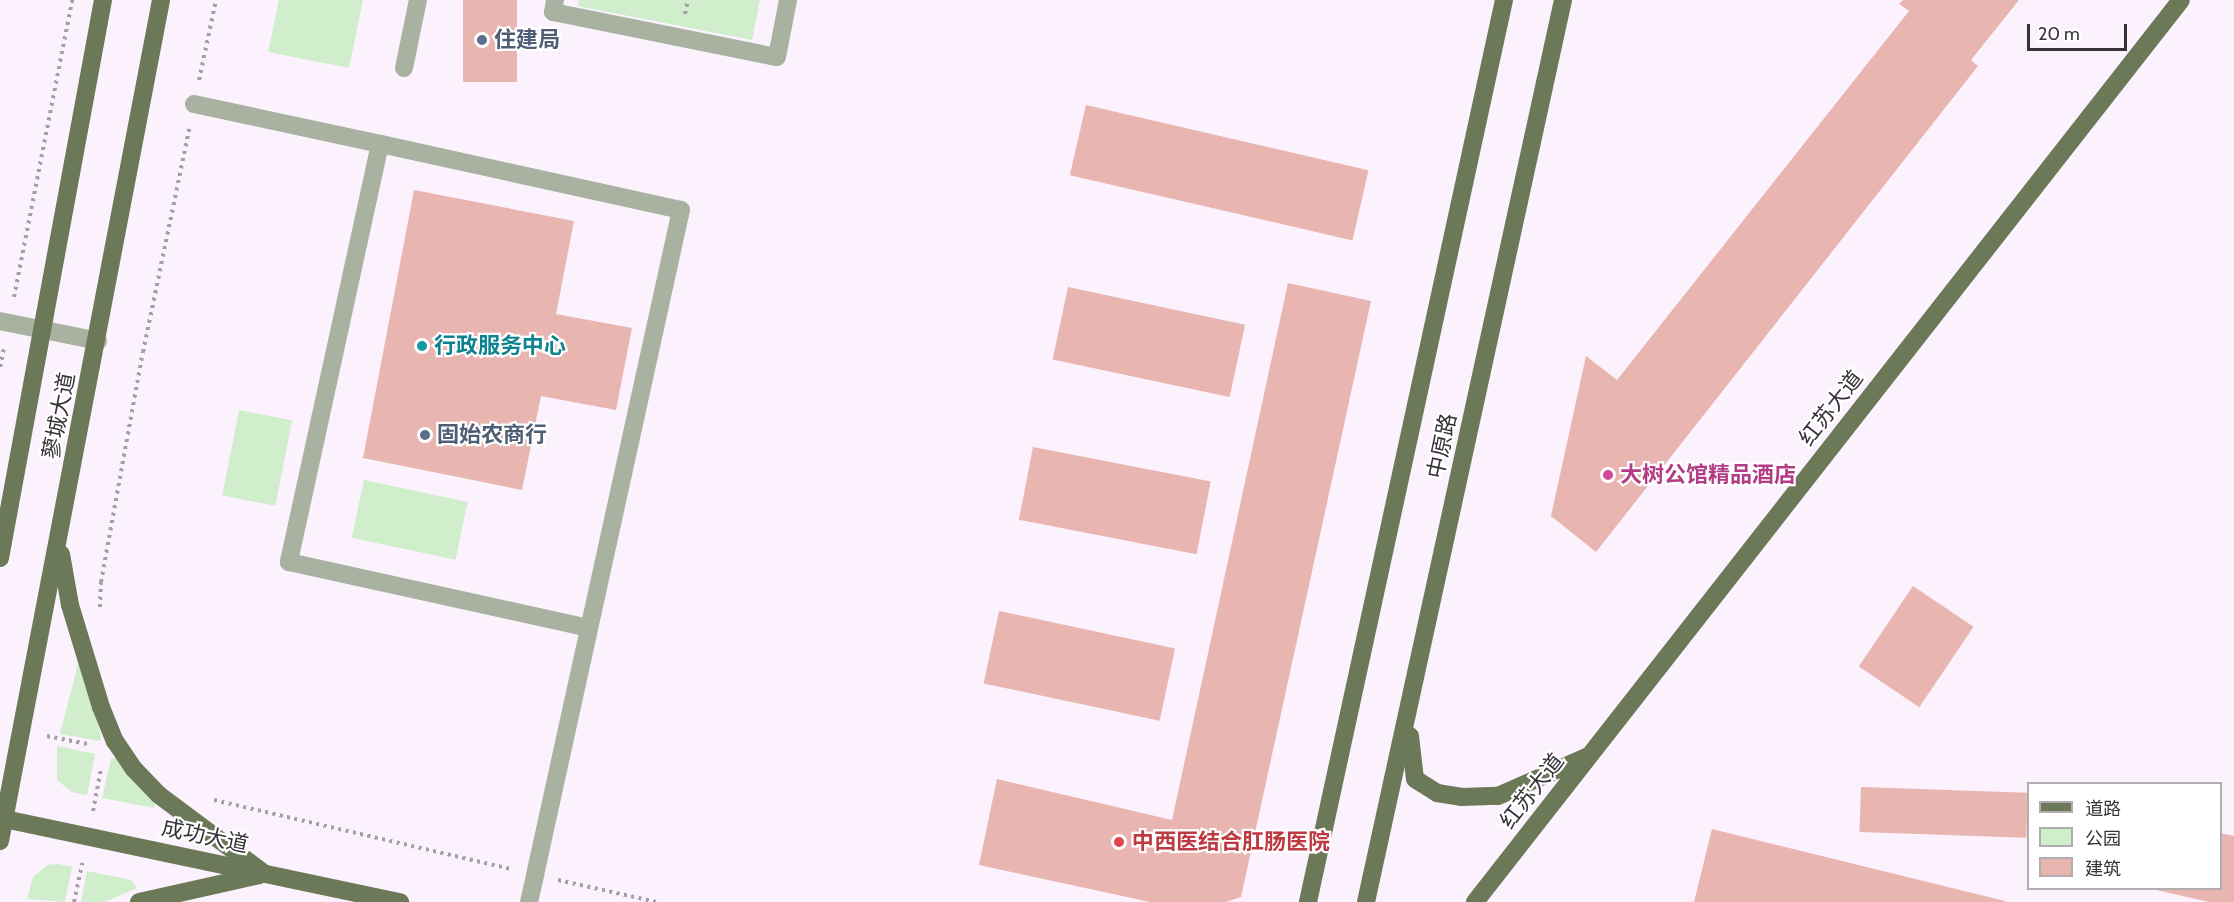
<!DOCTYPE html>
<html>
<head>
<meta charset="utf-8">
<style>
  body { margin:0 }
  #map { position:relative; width:2234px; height:902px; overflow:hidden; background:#fbf2fe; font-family:Cabin,"Noto Sans SC",sans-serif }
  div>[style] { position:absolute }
  .green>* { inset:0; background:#d0edcc; transform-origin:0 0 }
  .building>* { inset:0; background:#e9b5b1; transform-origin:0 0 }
  .path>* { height:4px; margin-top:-2px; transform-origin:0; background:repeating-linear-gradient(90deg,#a49ea7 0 3px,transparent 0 7.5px) }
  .minor>* { height:18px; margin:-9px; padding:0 9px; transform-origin:9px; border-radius:9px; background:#a9b2a0 }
  .major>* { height:18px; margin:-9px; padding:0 9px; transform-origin:9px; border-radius:9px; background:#6b7958 }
  .dots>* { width:16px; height:16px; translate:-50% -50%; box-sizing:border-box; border:3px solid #fff; border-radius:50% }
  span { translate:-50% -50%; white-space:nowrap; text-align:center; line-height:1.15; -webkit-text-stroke:4.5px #fff; paint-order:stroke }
  .service-label { font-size:22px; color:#4e5e75; font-weight:700 }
  .left { translate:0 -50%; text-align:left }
  .culture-label { font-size:22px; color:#0d838f; font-weight:700 }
  .street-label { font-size:22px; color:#363237 }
  .hotel-label { font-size:22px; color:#b23c85; font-weight:700 }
  .health-label { font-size:22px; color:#be3a42; font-weight:700 }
  .legend { position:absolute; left:2027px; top:782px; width:195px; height:108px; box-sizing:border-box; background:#fff; border:2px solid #afadaf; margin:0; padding:8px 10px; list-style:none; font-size:18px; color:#363237 }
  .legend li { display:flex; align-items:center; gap:12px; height:30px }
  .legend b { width:30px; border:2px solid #afadaf }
  .scale { position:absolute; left:2027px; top:24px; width:100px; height:27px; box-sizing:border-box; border:3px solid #363237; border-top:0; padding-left:8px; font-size:18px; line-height:21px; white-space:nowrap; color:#363237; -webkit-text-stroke:4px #fff; paint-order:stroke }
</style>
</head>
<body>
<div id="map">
  <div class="green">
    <i style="clip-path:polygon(279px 0,363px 0,349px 68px,268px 52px)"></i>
    <i style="clip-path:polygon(579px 0,760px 0,752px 40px,577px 6px)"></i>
    <i style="left:239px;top:410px;width:54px;height:87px;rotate:11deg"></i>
    <i style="left:364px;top:480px;width:106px;height:59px;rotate:12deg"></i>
    <i style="clip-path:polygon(79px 660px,101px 735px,100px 741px,60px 734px)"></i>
    <i style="clip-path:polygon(57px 746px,95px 754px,87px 795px,72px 792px,57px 780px)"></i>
    <i style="clip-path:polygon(117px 758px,155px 801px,154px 808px,102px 798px,111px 759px)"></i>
    <i style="clip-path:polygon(58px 864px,72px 867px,65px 902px,27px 899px,33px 877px,47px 865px)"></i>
    <i style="clip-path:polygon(87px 871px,131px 880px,137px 888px,105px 902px,81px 902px)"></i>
  </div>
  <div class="building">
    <i style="left:463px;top:0;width:54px;height:82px"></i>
    <i style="clip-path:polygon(1903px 0,2019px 0,1971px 60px,1978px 66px,1596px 552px,1551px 516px,1586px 356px,1617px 380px,1909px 11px,1899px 4px)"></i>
    <i style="left:1086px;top:105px;width:290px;height:72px;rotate:13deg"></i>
    <i style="clip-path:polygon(414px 190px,574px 221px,556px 314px,632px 328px,616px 410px,541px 396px,522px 490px,363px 458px)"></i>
    <i style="clip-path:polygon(1288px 283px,1371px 301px,1241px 897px,1226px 902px,1150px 902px,979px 865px,997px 779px,1172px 820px)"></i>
    <i style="left:1068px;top:287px;width:181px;height:74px;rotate:12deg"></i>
    <i style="left:1033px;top:447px;width:181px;height:74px;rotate:11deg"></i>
    <i style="left:1913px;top:586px;width:73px;height:97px;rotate:34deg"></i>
    <i style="left:999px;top:611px;width:180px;height:74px;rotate:12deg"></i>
    <i style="left:1861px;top:787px;width:167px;height:45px;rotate:2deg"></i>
    <i style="clip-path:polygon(1712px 829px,2005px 901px,2005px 902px,1694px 902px)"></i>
    <i style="clip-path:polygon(2220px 833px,2234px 836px,2234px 902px,2209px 902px,2152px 889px,2220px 888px)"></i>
  </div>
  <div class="path">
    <i style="left:685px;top:14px;width:14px;rotate:-78deg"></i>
    <i style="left:199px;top:80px;width:82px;rotate:-78deg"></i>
    <i style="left:14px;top:297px;width:303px;rotate:-78.9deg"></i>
    <i style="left:0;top:367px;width:19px;rotate:-78deg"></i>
    <i style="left:100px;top:607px;width:25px;rotate:-88deg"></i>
    <i style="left:101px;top:582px;width:234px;rotate:-79.7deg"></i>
    <i style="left:143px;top:352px;width:228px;rotate:-78.3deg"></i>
    <i style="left:47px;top:736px;width:41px;rotate:11.3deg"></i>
    <i style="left:214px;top:800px;width:304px;rotate:13.1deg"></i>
    <i style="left:93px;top:811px;width:43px;rotate:-79.2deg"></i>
    <i style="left:558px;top:880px;width:101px;rotate:12.5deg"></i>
    <i style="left:74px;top:902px;width:40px;rotate:-78deg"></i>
  </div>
  <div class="minor">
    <i style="left:555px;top:0;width:12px;rotate:99deg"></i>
    <i style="left:553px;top:12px;width:228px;rotate:11.4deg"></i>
    <i style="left:777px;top:57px;width:58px;rotate:-79.1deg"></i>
    <i style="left:404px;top:68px;width:69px;rotate:-78.4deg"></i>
    <i style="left:194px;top:104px;width:190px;rotate:12.1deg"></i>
    <i style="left:0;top:321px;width:100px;rotate:11.5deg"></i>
    <i style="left:529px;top:902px;width:28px;rotate:-77deg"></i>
    <i style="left:535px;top:875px;width:681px;rotate:-77.62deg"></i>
    <i style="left:681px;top:210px;width:308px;rotate:-167.6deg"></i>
    <i style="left:380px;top:144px;width:428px;rotate:102.3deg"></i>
    <i style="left:289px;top:562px;width:307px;rotate:12.4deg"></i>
  </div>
  <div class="major">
    <i style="left:61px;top:554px;width:52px;rotate:80deg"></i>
    <i style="left:70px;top:605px;width:107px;rotate:73.1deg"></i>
    <i style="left:101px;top:707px;width:37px;rotate:68deg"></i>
    <i style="left:115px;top:741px;width:34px;rotate:56deg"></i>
    <i style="left:134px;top:769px;width:36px;rotate:46deg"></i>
    <i style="left:159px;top:795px;width:132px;rotate:36.7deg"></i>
    <i style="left:0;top:558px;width:567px;rotate:-79.54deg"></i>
    <i style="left:1410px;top:736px;width:43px;rotate:83.4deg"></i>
    <i style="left:1415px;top:779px;width:26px;rotate:32deg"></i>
    <i style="left:1437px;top:793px;width:24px;rotate:9deg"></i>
    <i style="left:1461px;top:797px;width:37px;rotate:-2deg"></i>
    <i style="left:1498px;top:796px;width:96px;rotate:-23.9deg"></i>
    <i style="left:0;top:818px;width:409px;rotate:11.9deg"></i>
    <i style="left:0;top:841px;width:856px;rotate:-79.16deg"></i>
    <i style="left:139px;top:902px;width:124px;rotate:-12.6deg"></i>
    <i style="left:1308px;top:902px;width:923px;rotate:-77.74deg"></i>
    <i style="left:1366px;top:902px;width:923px;rotate:-77.68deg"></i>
    <i style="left:1475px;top:902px;width:1145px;rotate:-51.95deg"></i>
  </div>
  <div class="dots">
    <i style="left:482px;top:40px;background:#5c6f8a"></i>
    <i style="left:422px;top:346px;background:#0f9aa8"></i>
    <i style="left:425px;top:435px;background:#5c6f8a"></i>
    <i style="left:1608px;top:475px;background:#d1479c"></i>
    <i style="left:1119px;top:842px;background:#e0444e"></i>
  </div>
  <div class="service-label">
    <span class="left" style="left:494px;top:40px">住建局</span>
    <span class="left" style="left:437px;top:435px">固始农商行</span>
  </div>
  <div class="culture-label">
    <span class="left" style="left:434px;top:346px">行政服务中心</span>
  </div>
  <div class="street-label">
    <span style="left:1831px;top:408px;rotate:-52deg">红苏大道</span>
    <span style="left:59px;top:416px;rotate:-79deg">蓼城大道</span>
    <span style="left:1442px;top:446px;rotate:-78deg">中原路</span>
    <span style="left:1532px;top:791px;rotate:-52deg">红苏大道</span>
    <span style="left:205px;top:836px;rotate:12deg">成功大道</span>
  </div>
  <div class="hotel-label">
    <span class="left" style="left:1620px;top:475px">大树公馆精品酒店</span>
  </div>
  <div class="health-label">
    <span class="left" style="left:1132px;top:842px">中西医结合肛肠医院</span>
  </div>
  <ul class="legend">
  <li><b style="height:8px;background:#6b7958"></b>道路</li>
  <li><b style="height:16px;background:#d0edcc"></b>公园</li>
  <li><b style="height:16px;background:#e9b5b1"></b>建筑</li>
  </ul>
  <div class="scale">20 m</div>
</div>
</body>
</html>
